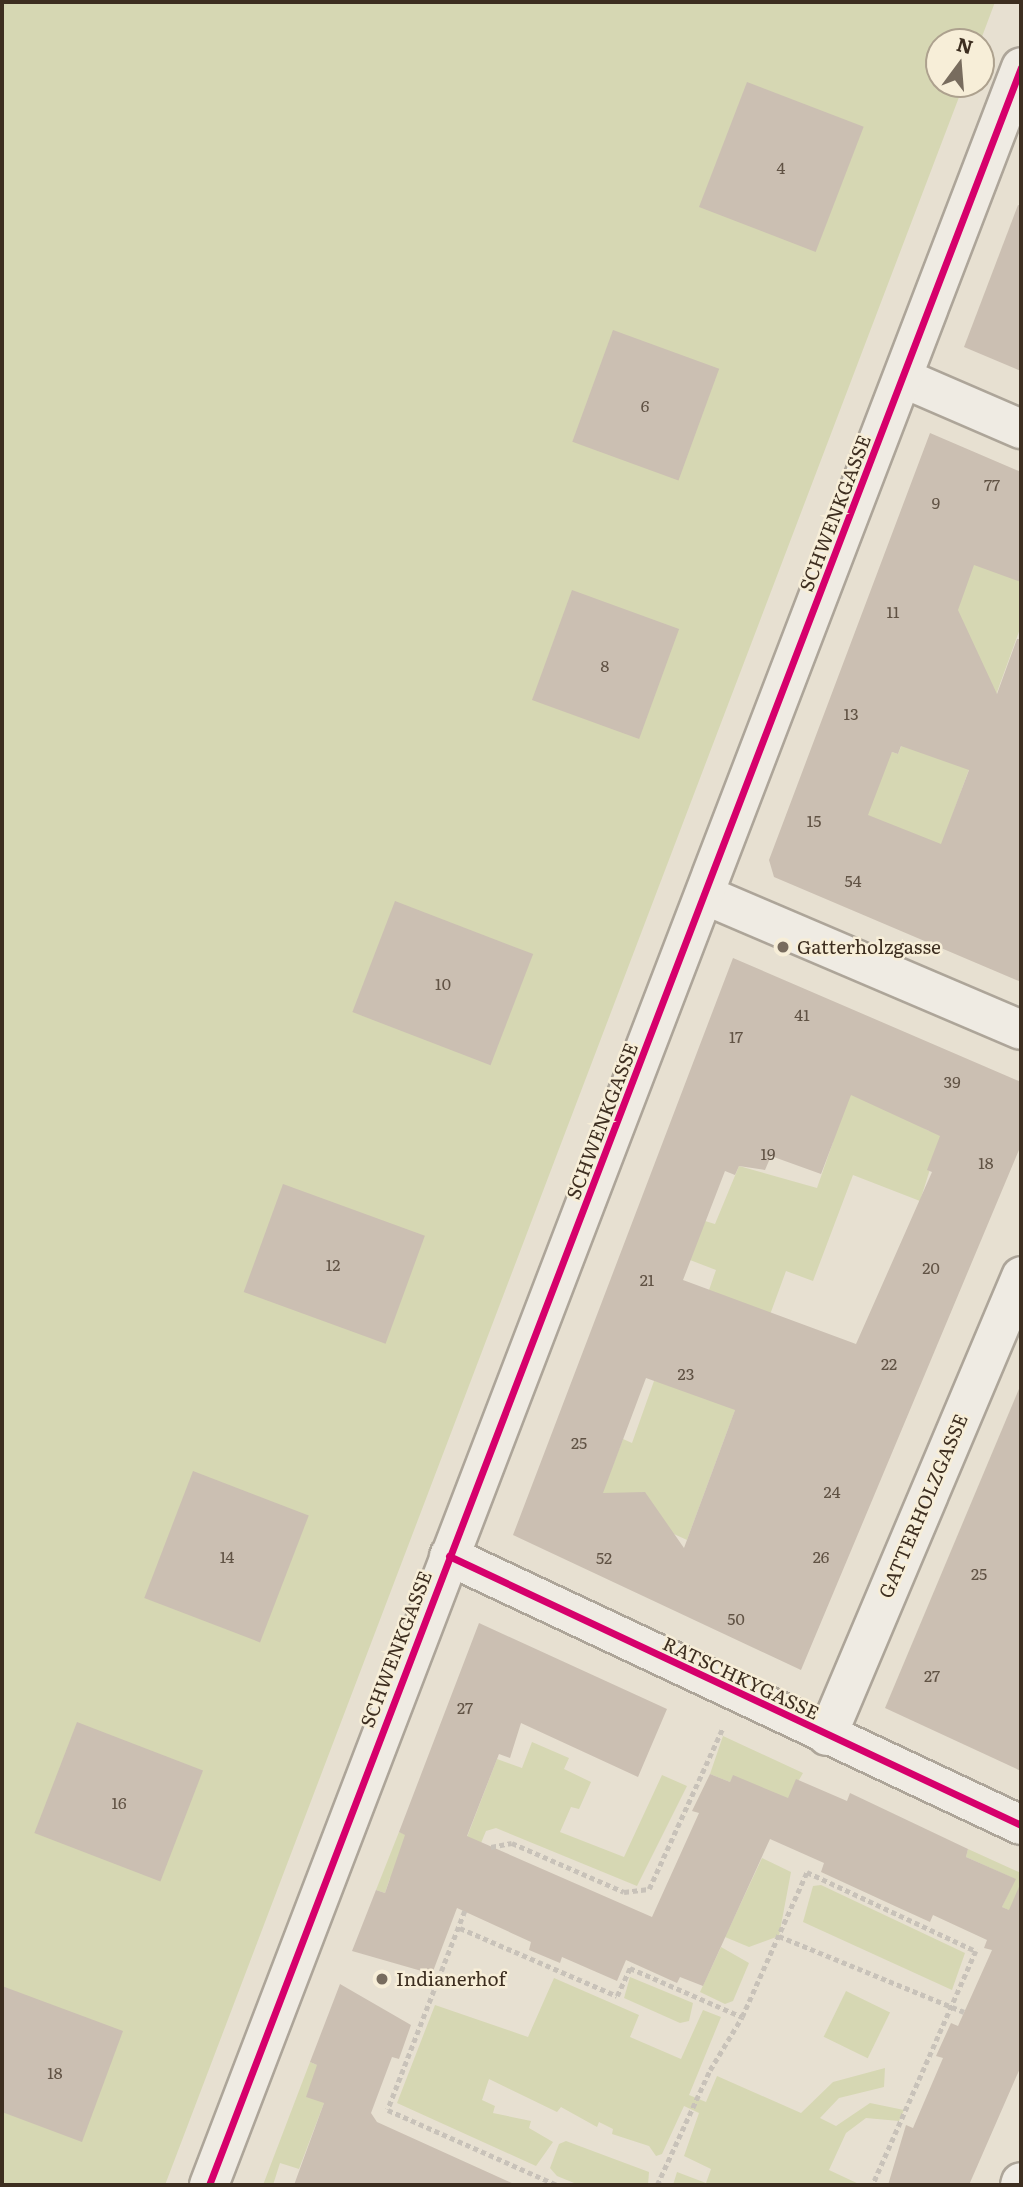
<!DOCTYPE html>
<html>
<head>
<meta charset="utf-8">
<style>
  body { margin:0 }
  #map { position:relative; width:1023px; height:2187px; overflow:hidden; background:#e7e0d1; font-family:Literata,serif }
  div>[style] { position:absolute }
  .green>* { inset:0; background:#d6d7b3; transform-origin:0 0 }
  .building>* { inset:0; background:#cbbfb2; transform-origin:0 0 }
  .path>* { height:4.5px; margin-top:-2.25px; transform-origin:0; background:repeating-linear-gradient(90deg,#c8c2b9 0 5px,transparent 0 8.5px) }
  .roads { filter:drop-shadow(2px 0 #ada599) drop-shadow(-2px 0 #ada599) drop-shadow(0 2px #ada599) drop-shadow(0 -2px #ada599) }
  .minor>* { height:38px; margin:-19px; padding:0 19px; transform-origin:19px; border-radius:19px; background:#efebe3 }
  .cycleway>* { height:7px; margin:-3.5px; padding:0 3.5px; transform-origin:3.5px; border-radius:3.5px; background:#d6006c }
  .dots>* { width:19px; height:19px; translate:-50% -50%; box-sizing:border-box; border:4px solid #f7eed8; border-radius:50% }
  span { translate:-50% -50%; white-space:nowrap; text-align:center; line-height:1.15; -webkit-text-stroke:5px #f7eed8; paint-order:stroke }
  .number-label { font-size:16px; color:#605244 }
  .number-label span { -webkit-text-stroke-width:0 }
  .street-label { font-size:19px; color:#3d2e20 }
  .poi-label { font-size:19px; color:#3d2e20 }
  .left { translate:0 -50%; text-align:left }
  .frame { position:absolute; inset:0; border:4px solid #3d2e20; pointer-events:none }
  .north { position:absolute; left:925px; top:28px; width:70px; height:70px; box-sizing:border-box; background:#f7eed8; border:2px solid #ada18e; border-radius:50%; rotate:16deg; font-size:19px; font-weight:700; line-height:28px; text-align:center; color:#3d2e20 }
  .north::after { content:''; display:block; margin:auto; width:24px; height:32px; background:#786c5e; clip-path:polygon(50% 0,100% 100%,50% 72%,0 100%) }
</style>
</head>
<body>
<div id="map">
  <div class="green">
    <i style="clip-path:polygon(2px 2px,995px 2px,980px 42px,939px 42px,939px 84px,964px 84px,165px 2185px,2px 2185px)"></i>
    <i style="clip-path:polygon(972px 529px,1021px 561px,1021px 626px,951px 819px,1021px 849px,1021px 895px,937px 858px,861px 835px,874px 787px,892px 752px,898px 754px,953px 623px)"></i>
    <i style="clip-path:polygon(833px 1079px,929px 1131px,944px 1125px,920px 1201px,853px 1175px,813px 1281px,786px 1271px,764px 1331px,709px 1290px,716px 1270px,690px 1260px,705px 1221px,715px 1224px,739px 1166px,817px 1188px,833px 1142px)"></i>
    <i style="clip-path:polygon(654px 1381px,741px 1394px,687px 1540px,643px 1520px,647px 1495px,642px 1492px,626px 1499px,622px 1510px,602px 1493px,623px 1439px,632px 1443px)"></i>
    <i style="clip-path:polygon(723px 1736px,803px 1773px,784px 1806px,733px 1776px,730px 1782px,710px 1774px)"></i>
    <i style="clip-path:polygon(532px 1742px,569px 1758px,564px 1769px,591px 1782px,579px 1809px,571px 1807px,560px 1832px,624px 1857px,662px 1775px,687px 1786px,637px 1886px,496px 1828px,486px 1831px,481px 1843px,467px 1837px,497px 1759px,522px 1768px)"></i>
    <i style="clip-path:polygon(399px 1832px,423px 1841px,408px 1883px,390px 1878px,385px 1893px,376px 1890px)"></i>
    <i style="clip-path:polygon(968px 1849px,1021px 1873px,1021px 1916px,1002px 1907px,1015px 1879px,966px 1857px)"></i>
    <i style="clip-path:polygon(762px 1858px,791px 1872px,779px 1936px,749px 1947px,725px 1937px)"></i>
    <i style="clip-path:polygon(821px 1885px,965px 1953px,952px 1990px,803px 1922px,813px 1886px)"></i>
    <i style="clip-path:polygon(721px 1947px,749px 1963px,733px 2001px,725px 2004px,700px 1992px)"></i>
    <i style="clip-path:polygon(630px 1977px,693px 2003px,689px 2021px,680px 2023px,624px 1998px)"></i>
    <i style="clip-path:polygon(554px 1978px,639px 2015px,630px 2037px,681px 2059px,703px 2010px,721px 2017px,689px 2095px,706px 2102px,717px 2076px,801px 2113px,833px 2082px,885px 2068px,884px 2087px,839px 2098px,820px 2118px,836px 2126px,870px 2103px,904px 2110px,899px 2121px,866px 2118px,846px 2133px,829px 2170px,861px 2185px,673px 2185px,677px 2172px,706px 2183px,711px 2169px,684px 2156px,699px 2113px,684px 2106px,662px 2154px,656px 2156px,649px 2146px,612px 2134px,613px 2129px,599px 2122px,597px 2127px,561px 2107px,557px 2112px,489px 2079px,482px 2100px,495px 2106px,493px 2113px,531px 2121px,529px 2128px,553px 2142px,536px 2166px,397px 2103px,435px 2005px,528px 2037px)"></i>
    <i style="left:846px;top:1991px;width:49px;height:51px;rotate:26deg"></i>
    <i style="clip-path:polygon(310px 2062px,317px 2065px,324px 2103px,299px 2169px,280px 2163px,273px 2185px,263px 2185px)"></i>
    <i style="clip-path:polygon(566px 2141px,649px 2172px,648px 2185px,579px 2185px,557px 2176px,550px 2168px,559px 2144px)"></i>
  </div>
  <div class="building">
    <i style="left:747px;top:82px;width:125px;height:134px;rotate:21deg"></i>
    <i style="clip-path:polygon(1018px 205px,1021px 206px,1021px 371px,964px 347px)"></i>
    <i style="left:613px;top:330px;width:113px;height:119px;rotate:20deg"></i>
    <i style="clip-path:polygon(evenodd,930px 433px,1021px 472px,1021px 582px,974px 565px,958px 610px,997px 694px,1017px 639px,1021px 639px,1021px 982px,774px 877px,769px 860px,930px 433px,901px 746px,969px 770px,941px 844px,868px 815px,892px 752px,898px 754px,901px 746px)"></i>
    <i style="left:572px;top:590px;width:114px;height:117px;rotate:20deg"></i>
    <i style="left:395px;top:901px;width:148px;height:119px;rotate:21deg"></i>
    <i style="clip-path:polygon(evenodd,733px 958px,1021px 1082px,1021px 1145px,801px 1670px,513px 1535px,733px 958px,851px 1095px,940px 1136px,927px 1170px,932px 1172px,856px 1344px,683px 1280px,725px 1171px,735px 1175px,739px 1166px,765px 1170px,771px 1156px,821px 1174px,851px 1095px,733px 958px,646px 1378px,735px 1410px,684px 1548px,645px 1492px,603px 1493px,646px 1378px)"></i>
    <i style="left:283px;top:1184px;width:151px;height:115px;rotate:20deg"></i>
    <i style="clip-path:polygon(1021px 1384px,1021px 1771px,885px 1708px)"></i>
    <i style="left:193px;top:1471px;width:124px;height:136px;rotate:21deg"></i>
    <i style="clip-path:polygon(479px 1623px,667px 1709px,638px 1777px,521px 1723px,510px 1758px,499px 1754px,467px 1836px,652px 1917px,699px 1813px,692px 1811px,710px 1774px,730px 1782px,733px 1775px,788px 1798px,796px 1779px,847px 1801px,850px 1793px,968px 1849px,966px 1857px,1016px 1879px,1002px 1907px,1009px 1910px,1021px 1882px,1021px 2066px,969px 2185px,888px 2185px,906px 2125px,913px 2128px,943px 2058px,936px 2056px,951px 2023px,958px 2026px,992px 1950px,984px 1948px,987px 1940px,933px 1915px,930px 1922px,897px 1907px,821px 1872px,824px 1863px,770px 1839px,703px 1986px,680px 1977px,677px 1983px,626px 1960px,617px 1981px,562px 1957px,560px 1963px,529px 1950px,531px 1942px,457px 1908px,432px 1974px,352px 1951px,376px 1890px,385px 1893px,405px 1835px,399px 1832px)"></i>
    <i style="left:77px;top:1722px;width:135px;height:119px;rotate:21deg"></i>
    <i style="clip-path:polygon(340px 1984px,411px 2025px,399px 2059px,392px 2057px,371px 2113px,377px 2122px,516px 2185px,294px 2185px,324px 2103px,306px 2097px,317px 2065px,310px 2062px)"></i>
    <i style="clip-path:polygon(2px 1986px,123px 2031px,82px 2142px,2px 2112px)"></i>
  </div>
  <div class="path">
    <i style="left:491px;top:1847px;width:21px;rotate:-11deg"></i>
    <i style="left:512px;top:1843px;width:122px;rotate:23.6deg"></i>
    <i style="left:624px;top:1892px;width:25px;rotate:-7deg"></i>
    <i style="left:649px;top:1889px;width:178px;rotate:-65.4deg"></i>
    <i style="left:465px;top:1911px;width:213px;rotate:111.2deg"></i>
    <i style="left:388px;top:2110px;width:185px;rotate:23.9deg"></i>
    <i style="left:460px;top:1928px;width:171px;rotate:23.4deg"></i>
    <i style="left:617px;top:1996px;width:31px;rotate:-65deg"></i>
    <i style="left:630px;top:1968px;width:122px;rotate:23.6deg"></i>
    <i style="left:742px;top:2017px;width:159px;rotate:-65.9deg"></i>
    <i style="left:807px;top:1872px;width:187px;rotate:25.1deg"></i>
    <i style="left:976px;top:1951px;width:256px;rotate:113.8deg"></i>
    <i style="left:779px;top:1936px;width:200px;rotate:22.3deg"></i>
    <i style="left:657px;top:2185px;width:127px;rotate:-65.3deg"></i>
    <i style="left:710px;top:2070px;width:62px;rotate:-58.9deg"></i>
  </div>
  <div class="roads">
    <div class="minor">
      <i style="left:903px;top:378px;width:129px;rotate:23.4deg"></i>
      <i style="left:707px;top:896px;width:341px;rotate:23.1deg"></i>
      <i style="left:449px;top:1556px;width:632px;rotate:25.19deg"></i>
      <i style="left:827px;top:1736px;width:499px;rotate:-67.1deg"></i>
      <i style="left:209px;top:2185px;width:2268px;rotate:-69.02deg"></i>
      <i style="left:1020px;top:2185px;width:3px;rotate:-72deg"></i>
    </div>
  </div>
  <div class="cycleway">
    <i style="left:449px;top:1556px;width:632px;rotate:25.19deg"></i>
    <i style="left:209px;top:2185px;width:2268px;rotate:-69.02deg"></i>
  </div>
  <div class="dots">
    <i style="left:783px;top:947px;background:#786c5e"></i>
    <i style="left:382px;top:1979px;background:#786c5e"></i>
  </div>
  <div class="number-label">
    <span style="left:781px;top:167px">4</span>
    <span style="left:645px;top:405px">6</span>
    <span style="left:992px;top:484px">77</span>
    <span style="left:936px;top:502px">9</span>
    <span style="left:893px;top:611px">11</span>
    <span style="left:605px;top:665px">8</span>
    <span style="left:851px;top:713px">13</span>
    <span style="left:814px;top:820px">15</span>
    <span style="left:853px;top:880px">54</span>
    <span style="left:443px;top:983px">10</span>
    <span style="left:802px;top:1014px">41</span>
    <span style="left:736px;top:1036px">17</span>
    <span style="left:952px;top:1081px">39</span>
    <span style="left:768px;top:1153px">19</span>
    <span style="left:986px;top:1162px">18</span>
    <span style="left:333px;top:1264px">12</span>
    <span style="left:931px;top:1267px">20</span>
    <span style="left:647px;top:1279px">21</span>
    <span style="left:889px;top:1363px">22</span>
    <span style="left:686px;top:1373px">23</span>
    <span style="left:579px;top:1442px">25</span>
    <span style="left:832px;top:1491px">24</span>
    <span style="left:227px;top:1556px">14</span>
    <span style="left:821px;top:1556px">26</span>
    <span style="left:604px;top:1557px">52</span>
    <span style="left:979px;top:1573px">25</span>
    <span style="left:736px;top:1618px">50</span>
    <span style="left:932px;top:1675px">27</span>
    <span style="left:465px;top:1707px">27</span>
    <span style="left:119px;top:1802px">16</span>
    <span style="left:55px;top:2072px">18</span>
  </div>
  <div class="street-label">
    <span style="left:835px;top:513px;rotate:-69deg">SCHWENKGASSE</span>
    <span style="left:602px;top:1121px;rotate:-69deg">SCHWENKGASSE</span>
    <span style="left:923px;top:1506px;rotate:-67deg">GATTERHOLZGASSE</span>
    <span style="left:396px;top:1649px;rotate:-69deg">SCHWENKGASSE</span>
    <span style="left:741px;top:1678px;rotate:25deg">RATSCHKYGASSE</span>
  </div>
  <div class="poi-label">
    <span class="left" style="left:797px;top:947px">Gatterholzgasse</span>
    <span class="left" style="left:396px;top:1979px">Indianerhof</span>
  </div>
  <div class="frame"></div>
  <div class="north">N</div>
</div>
</body>
</html>
